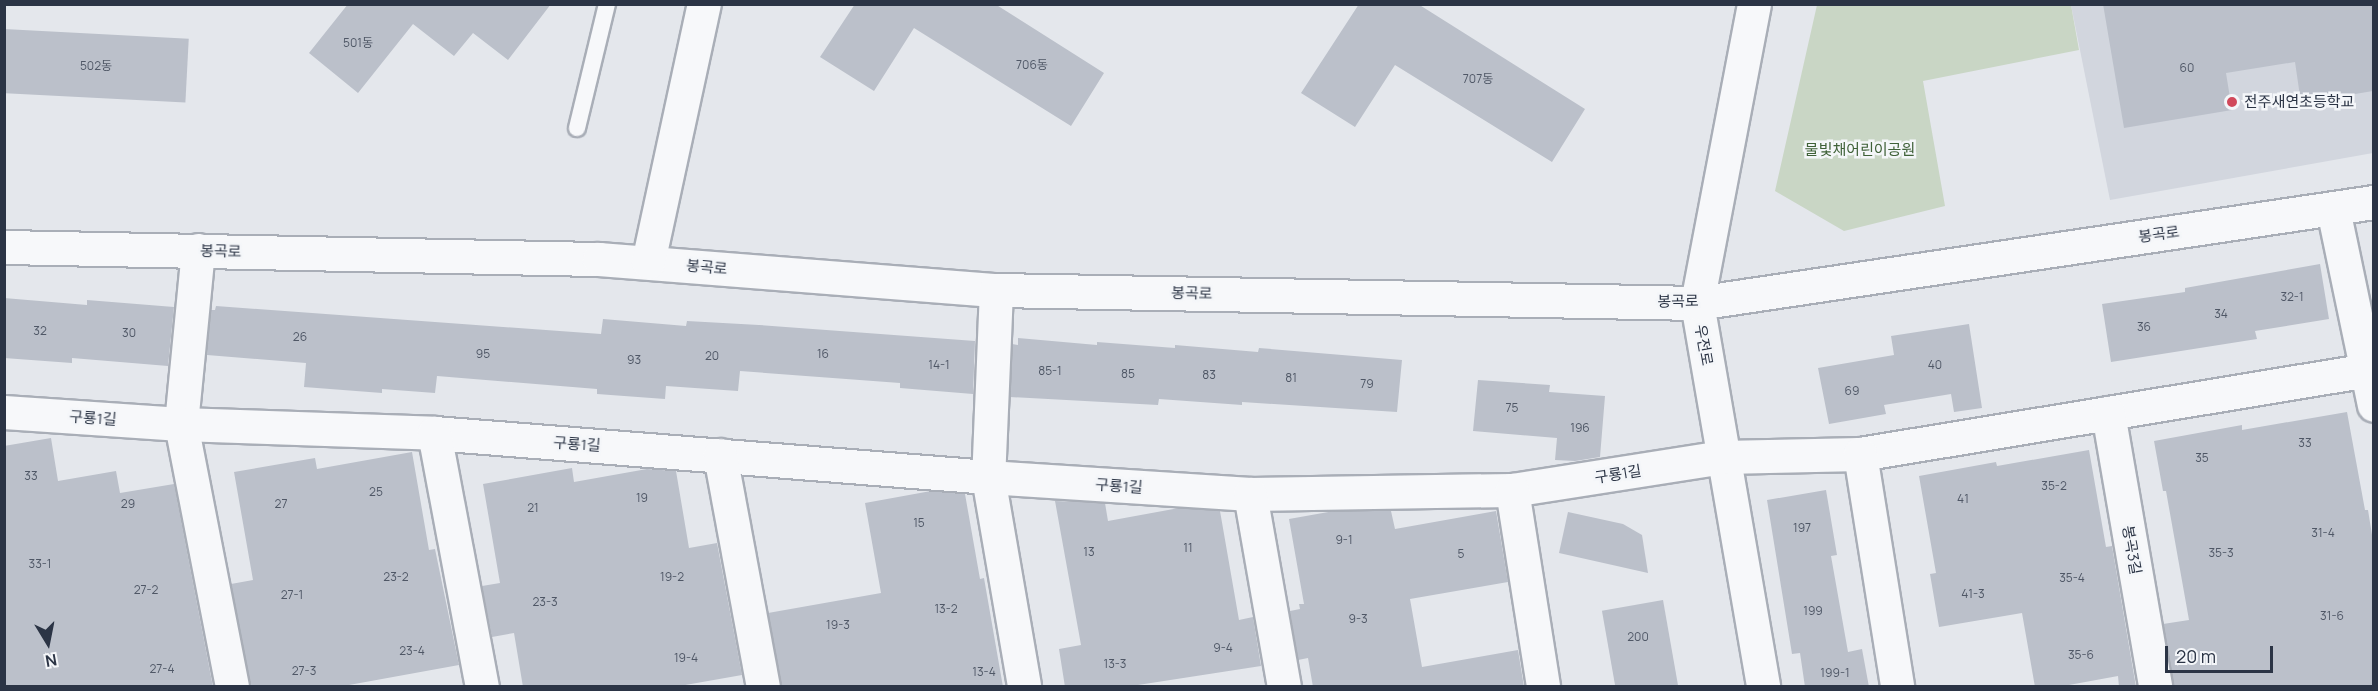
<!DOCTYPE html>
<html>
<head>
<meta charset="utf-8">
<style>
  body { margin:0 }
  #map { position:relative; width:2378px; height:691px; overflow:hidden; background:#e4e7ec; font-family:Manrope,"Noto Sans KR",sans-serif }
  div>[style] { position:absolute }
  .built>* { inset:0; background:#d2d6de }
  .green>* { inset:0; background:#c9d6c5 }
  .building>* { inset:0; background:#bbc0ca; transform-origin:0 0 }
  .roads { filter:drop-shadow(2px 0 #a9aeb7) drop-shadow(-2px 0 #a9aeb7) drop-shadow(0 2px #a9aeb7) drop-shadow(0 -2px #a9aeb7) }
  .service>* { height:16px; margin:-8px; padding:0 8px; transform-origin:8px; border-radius:8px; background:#f7f8fa }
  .minor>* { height:33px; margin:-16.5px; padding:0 16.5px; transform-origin:16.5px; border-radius:16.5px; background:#f7f8fa }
  .dots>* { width:16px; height:16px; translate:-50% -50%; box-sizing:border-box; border:3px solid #f4f6f9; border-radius:50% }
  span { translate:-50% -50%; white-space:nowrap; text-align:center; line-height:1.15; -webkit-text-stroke:5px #f4f6f9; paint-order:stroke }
  .number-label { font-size:12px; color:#4f5766 }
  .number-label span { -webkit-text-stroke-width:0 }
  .poi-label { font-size:15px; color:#2b3445 }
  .left { translate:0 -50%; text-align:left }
  .park-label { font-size:15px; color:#3f6138 }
  .street-label { font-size:15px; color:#2b3445 }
  .frame { position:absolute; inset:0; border:6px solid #2b3445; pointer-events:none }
  .north { position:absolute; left:18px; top:613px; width:60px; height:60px; -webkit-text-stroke:4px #f4f6f9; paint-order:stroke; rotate:170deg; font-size:16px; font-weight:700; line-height:24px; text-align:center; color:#2b3445 }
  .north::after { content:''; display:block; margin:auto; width:21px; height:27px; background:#2b3445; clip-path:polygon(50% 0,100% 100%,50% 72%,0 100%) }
  .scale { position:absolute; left:2165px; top:646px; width:108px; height:27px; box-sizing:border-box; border:3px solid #2b3445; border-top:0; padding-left:8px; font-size:18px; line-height:21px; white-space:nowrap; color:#2b3445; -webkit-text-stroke:4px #f4f6f9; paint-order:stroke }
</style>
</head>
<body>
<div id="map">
  <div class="built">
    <i style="clip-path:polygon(2071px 5px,2373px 5px,2373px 153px,2110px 200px)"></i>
  </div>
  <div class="green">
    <i style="clip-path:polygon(1817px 5px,2071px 5px,2079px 50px,1923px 81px,1945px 206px,1844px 231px,1775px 191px)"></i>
  </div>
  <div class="building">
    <i style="clip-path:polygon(348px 4px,551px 4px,508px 60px,473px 33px,454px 56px,413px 24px,358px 93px,309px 53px)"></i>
    <i style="clip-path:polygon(855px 4px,995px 4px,1104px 73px,1071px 126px,914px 28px,874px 91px,820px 57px)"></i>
    <i style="clip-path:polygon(1359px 4px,1418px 4px,1585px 109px,1552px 162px,1395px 65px,1355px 127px,1301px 93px)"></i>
    <i style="clip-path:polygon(2103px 4px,2373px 4px,2373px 91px,2301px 103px,2295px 62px,2226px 73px,2232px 110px,2124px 128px)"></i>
    <i style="left:4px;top:29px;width:185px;height:64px;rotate:3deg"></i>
    <i style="clip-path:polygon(2320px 264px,2329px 319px,2255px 331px,2257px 339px,2111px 362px,2102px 304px,2185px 292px,2185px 288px)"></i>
    <i style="clip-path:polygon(4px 298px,87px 305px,87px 300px,174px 307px,168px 366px,72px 358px,72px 363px,4px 358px)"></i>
    <i style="clip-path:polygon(216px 306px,601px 334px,603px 319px,686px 326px,687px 321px,759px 325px,975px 341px,973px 394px,900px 388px,900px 383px,740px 371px,738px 391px,666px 386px,665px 399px,597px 394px,597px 389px,437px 376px,435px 393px,382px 389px,382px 393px,304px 387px,306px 363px,207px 355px,211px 310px,215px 310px)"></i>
    <i style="clip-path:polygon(1969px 324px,1982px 408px,1954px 412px,1951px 394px,1884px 405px,1886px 414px,1829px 424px,1818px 368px,1894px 355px,1891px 336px)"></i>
    <i style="clip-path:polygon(1018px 338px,1097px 345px,1097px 342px,1175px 348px,1175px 345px,1258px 352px,1259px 348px,1402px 360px,1397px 412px,1242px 402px,1242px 405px,1159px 399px,1158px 405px,1010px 397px,1012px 344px,1018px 345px)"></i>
    <i style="clip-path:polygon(1478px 380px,1550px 385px,1549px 392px,1605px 396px,1600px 457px,1575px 461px,1555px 460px,1557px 438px,1473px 431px)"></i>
    <i style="clip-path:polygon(2347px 412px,2365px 510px,2368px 510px,2373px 541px,2373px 687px,2173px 687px,2163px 624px,2189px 620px,2166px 491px,2163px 491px,2154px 441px,2242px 425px,2242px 430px)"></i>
    <i style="clip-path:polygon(51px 438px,58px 481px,116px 471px,120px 493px,174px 484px,213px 687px,4px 687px,4px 446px)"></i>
    <i style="clip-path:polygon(2089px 450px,2106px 547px,2112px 546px,2136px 687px,2119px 687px,2118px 676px,2058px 687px,2035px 687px,2022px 613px,1939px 627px,1930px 574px,1936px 573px,1919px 476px,1996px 462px,1997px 466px)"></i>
    <i style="clip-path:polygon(412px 452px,429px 550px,435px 549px,459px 665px,338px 687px,250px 687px,231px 584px,253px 580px,234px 472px,315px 458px,317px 469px)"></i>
    <i style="clip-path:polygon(572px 468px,574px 482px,647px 469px,676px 471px,689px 548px,717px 543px,742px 675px,674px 687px,523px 687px,514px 633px,492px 637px,482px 586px,500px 583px,483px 484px)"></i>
    <i style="clip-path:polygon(1826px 490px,1837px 555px,1831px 556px,1848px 652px,1862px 649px,1869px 687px,1805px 687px,1800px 653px,1792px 654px,1767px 500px)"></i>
    <i style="clip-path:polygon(931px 491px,965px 494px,980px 579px,984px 578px,1003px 687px,781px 687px,768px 613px,881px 593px,865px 503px)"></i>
    <i style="clip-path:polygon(1055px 501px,1105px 503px,1108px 521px,1179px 508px,1220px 511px,1239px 620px,1253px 617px,1261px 666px,1125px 687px,1065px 687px,1059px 649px,1081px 645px)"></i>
    <i style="clip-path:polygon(1334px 511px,1391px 511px,1395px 529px,1496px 511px,1508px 582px,1410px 599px,1422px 667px,1518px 650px,1524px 687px,1313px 687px,1308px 658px,1298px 660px,1290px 611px,1300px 609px,1299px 604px,1304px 604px,1289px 519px)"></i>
    <i style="clip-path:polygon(1568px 512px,1623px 524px,1642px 535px,1648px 573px,1559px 553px)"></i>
    <i style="left:1663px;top:600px;width:88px;height:62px;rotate:80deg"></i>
  </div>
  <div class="roads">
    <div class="service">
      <i style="left:577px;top:128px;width:128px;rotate:-76.4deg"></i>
    </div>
    <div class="minor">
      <i style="left:1754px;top:4px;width:304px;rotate:100.8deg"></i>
      <i style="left:1697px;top:303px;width:389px;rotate:80.2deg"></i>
      <i style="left:2333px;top:209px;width:200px;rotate:78.2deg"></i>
      <i style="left:4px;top:247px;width:595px;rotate:1.16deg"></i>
      <i style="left:599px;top:259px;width:398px;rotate:4.5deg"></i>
      <i style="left:996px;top:290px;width:701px;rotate:1.06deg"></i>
      <i style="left:1697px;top:303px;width:684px;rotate:-8.49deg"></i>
      <i style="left:198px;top:250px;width:175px;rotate:95.6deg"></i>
      <i style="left:181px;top:424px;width:267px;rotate:79deg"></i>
      <i style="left:648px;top:262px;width:264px;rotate:-77.8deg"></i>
      <i style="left:996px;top:290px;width:187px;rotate:92.4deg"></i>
      <i style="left:988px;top:477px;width:212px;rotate:80.2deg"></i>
      <i style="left:4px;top:412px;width:177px;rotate:3.9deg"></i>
      <i style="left:181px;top:424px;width:253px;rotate:2deg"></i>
      <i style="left:434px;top:433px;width:556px;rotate:4.54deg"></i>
      <i style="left:988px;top:477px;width:263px;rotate:3.7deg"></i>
      <i style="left:1250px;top:494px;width:262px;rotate:-0.9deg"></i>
      <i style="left:1512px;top:490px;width:214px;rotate:-8.9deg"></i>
      <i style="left:1723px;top:457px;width:137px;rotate:-1.3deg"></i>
      <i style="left:1860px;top:454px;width:521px;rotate:-9.39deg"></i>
      <i style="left:2108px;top:413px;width:277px;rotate:80.2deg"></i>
      <i style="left:434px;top:433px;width:258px;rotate:79.3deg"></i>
      <i style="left:1860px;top:454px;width:235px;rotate:80.9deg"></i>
      <i style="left:720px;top:455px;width:235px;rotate:79.5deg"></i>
      <i style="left:1512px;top:490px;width:198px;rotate:81deg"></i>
      <i style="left:1250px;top:494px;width:195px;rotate:80deg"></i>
    </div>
  </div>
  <div class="dots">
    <i style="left:2232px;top:102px;background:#d1495b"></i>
  </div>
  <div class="number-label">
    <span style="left:358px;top:43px">501동</span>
    <span style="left:1032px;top:65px">706동</span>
    <span style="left:96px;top:66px">502동</span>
    <span style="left:2187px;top:68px">60</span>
    <span style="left:1478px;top:79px">707동</span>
    <span style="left:2292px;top:297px">32-1</span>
    <span style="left:2221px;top:314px">34</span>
    <span style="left:2144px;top:327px">36</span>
    <span style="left:40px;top:331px">32</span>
    <span style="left:129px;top:333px">30</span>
    <span style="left:300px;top:337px">26</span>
    <span style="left:483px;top:354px">95</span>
    <span style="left:823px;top:354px">16</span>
    <span style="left:712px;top:356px">20</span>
    <span style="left:634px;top:360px">93</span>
    <span style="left:939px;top:365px">14-1</span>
    <span style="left:1935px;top:365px">40</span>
    <span style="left:1050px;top:371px">85-1</span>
    <span style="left:1128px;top:374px">85</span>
    <span style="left:1209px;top:375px">83</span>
    <span style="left:1291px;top:378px">81</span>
    <span style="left:1367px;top:384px">79</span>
    <span style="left:1852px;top:391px">69</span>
    <span style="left:1512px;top:408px">75</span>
    <span style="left:1580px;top:428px">196</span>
    <span style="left:2305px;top:443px">33</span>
    <span style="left:2202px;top:458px">35</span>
    <span style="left:31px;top:476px">33</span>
    <span style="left:2054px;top:486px">35-2</span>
    <span style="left:376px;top:492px">25</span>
    <span style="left:642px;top:498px">19</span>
    <span style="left:1963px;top:499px">41</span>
    <span style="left:128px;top:504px">29</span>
    <span style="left:281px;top:504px">27</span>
    <span style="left:533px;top:508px">21</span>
    <span style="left:919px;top:523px">15</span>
    <span style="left:1802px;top:528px">197</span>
    <span style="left:2323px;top:533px">31-4</span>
    <span style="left:1344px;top:540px">9-1</span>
    <span style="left:1188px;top:548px">11</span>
    <span style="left:1089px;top:552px">13</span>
    <span style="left:2221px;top:553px">35-3</span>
    <span style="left:1461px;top:554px">5</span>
    <span style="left:40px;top:564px">33-1</span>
    <span style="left:396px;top:577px">23-2</span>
    <span style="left:672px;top:577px">19-2</span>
    <span style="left:2072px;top:578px">35-4</span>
    <span style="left:146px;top:590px">27-2</span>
    <span style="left:1973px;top:594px">41-3</span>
    <span style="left:292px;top:595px">27-1</span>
    <span style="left:545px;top:602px">23-3</span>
    <span style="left:946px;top:609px">13-2</span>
    <span style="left:1813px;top:611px">199</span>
    <span style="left:2332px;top:616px">31-6</span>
    <span style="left:1358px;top:619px">9-3</span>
    <span style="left:838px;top:625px">19-3</span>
    <span style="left:1638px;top:637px">200</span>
    <span style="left:1223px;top:648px">9-4</span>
    <span style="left:412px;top:651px">23-4</span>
    <span style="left:2081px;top:655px">35-6</span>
    <span style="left:686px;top:658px">19-4</span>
    <span style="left:1115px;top:664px">13-3</span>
    <span style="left:162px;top:669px">27-4</span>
    <span style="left:304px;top:671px">27-3</span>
    <span style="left:984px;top:672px">13-4</span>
    <span style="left:1835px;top:673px">199-1</span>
  </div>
  <div class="poi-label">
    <span class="left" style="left:2244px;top:102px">전주새연초등학교</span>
  </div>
  <div class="park-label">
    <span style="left:1860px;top:150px">물빛채어린이공원</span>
  </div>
  <div class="street-label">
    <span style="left:2159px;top:234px;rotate:-8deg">봉곡로</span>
    <span style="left:221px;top:251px;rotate:1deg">봉곡로</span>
    <span style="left:707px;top:267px;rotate:5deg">봉곡로</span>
    <span style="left:1192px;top:293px;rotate:1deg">봉곡로</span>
    <span style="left:1678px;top:301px;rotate:-1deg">봉곡로</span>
    <span style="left:1704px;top:345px;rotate:80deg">우전로</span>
    <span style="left:93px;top:418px;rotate:4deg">구룡1길</span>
    <span style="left:577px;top:444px;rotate:4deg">구룡1길</span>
    <span style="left:1618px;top:474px;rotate:-9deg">구룡1길</span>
    <span style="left:1119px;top:486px;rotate:4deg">구룡1길</span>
    <span style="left:2132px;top:550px;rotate:80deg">봉곡3길</span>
  </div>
  <div class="frame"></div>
  <div class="north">N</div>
  <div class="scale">20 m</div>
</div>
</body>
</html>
